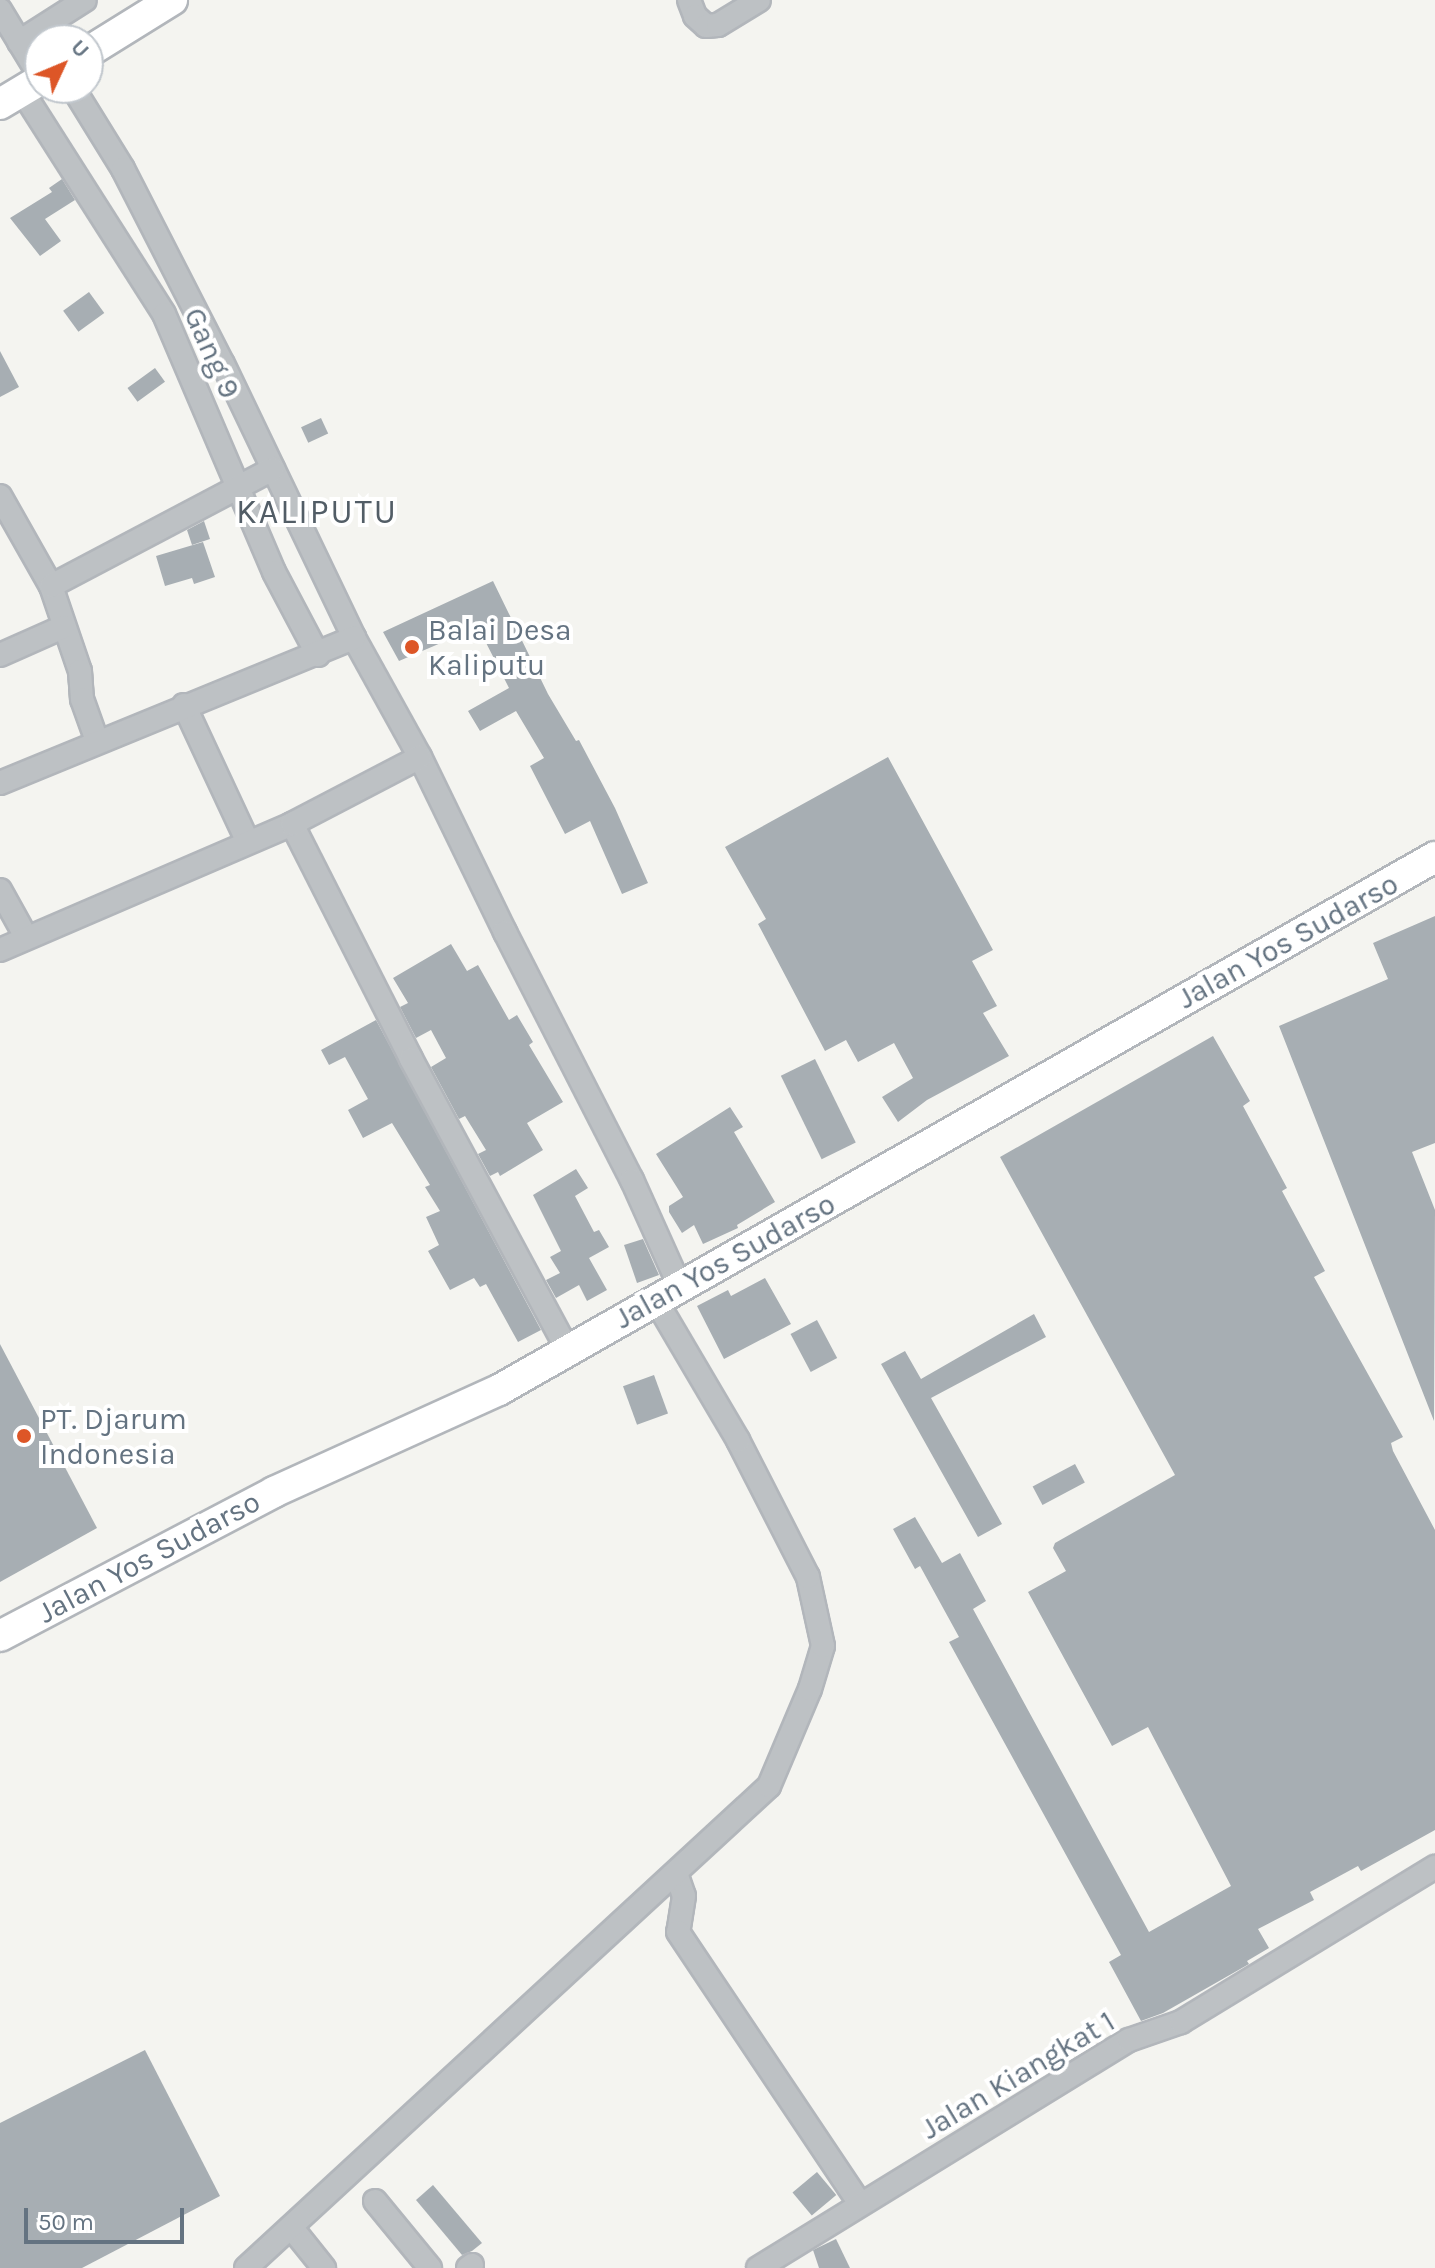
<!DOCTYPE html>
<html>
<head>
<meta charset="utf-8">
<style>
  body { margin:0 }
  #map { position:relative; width:1435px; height:2268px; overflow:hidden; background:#f4f4f0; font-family:Karla,sans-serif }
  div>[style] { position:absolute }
  .building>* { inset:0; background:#a7aeb3; transform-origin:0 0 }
  .roads { filter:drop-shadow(2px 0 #b2b6bb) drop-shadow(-2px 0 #b2b6bb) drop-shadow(0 2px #b2b6bb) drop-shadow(0 -2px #b2b6bb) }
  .street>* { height:22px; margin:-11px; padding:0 11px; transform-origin:11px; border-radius:11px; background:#bdc1c4 }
  .secondary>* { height:30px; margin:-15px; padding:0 15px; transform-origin:15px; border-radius:15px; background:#fff }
  .dots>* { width:22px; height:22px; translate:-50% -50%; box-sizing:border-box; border:4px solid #fff; border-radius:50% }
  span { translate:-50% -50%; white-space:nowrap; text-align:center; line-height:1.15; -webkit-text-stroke:8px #fff; paint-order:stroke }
  .street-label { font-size:30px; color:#647381 }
  .poi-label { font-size:30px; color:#647381 }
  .left { translate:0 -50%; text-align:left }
  .quarter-label { font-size:34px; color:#525d66; letter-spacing:2px }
  .north { position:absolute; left:24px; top:24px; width:80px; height:80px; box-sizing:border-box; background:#fff; border:2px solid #c1c7cd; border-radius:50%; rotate:46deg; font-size:22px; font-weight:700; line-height:32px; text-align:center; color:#647381 }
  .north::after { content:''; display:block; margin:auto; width:28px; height:36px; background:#dd5627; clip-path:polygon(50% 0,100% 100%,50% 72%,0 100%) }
  .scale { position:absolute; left:24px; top:2208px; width:160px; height:36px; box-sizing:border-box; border:4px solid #647381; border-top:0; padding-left:10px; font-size:24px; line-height:28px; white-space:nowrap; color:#647381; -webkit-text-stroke:6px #fff; paint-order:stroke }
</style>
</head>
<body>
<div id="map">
  <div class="building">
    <i style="clip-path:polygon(62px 179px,75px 200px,45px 219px,61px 241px,40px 256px,10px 218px,52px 192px,49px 188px)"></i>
    <i style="left:89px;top:292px;width:26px;height:32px;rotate:54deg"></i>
    <i style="clip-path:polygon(0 351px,19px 387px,0 397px)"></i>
    <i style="left:155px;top:368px;width:17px;height:34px;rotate:54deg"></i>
    <i style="left:321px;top:418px;width:17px;height:22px;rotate:65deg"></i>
    <i style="clip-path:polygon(204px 521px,210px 539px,192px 545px,187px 530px)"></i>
    <i style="clip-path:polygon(203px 542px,215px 577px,194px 584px,192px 578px,165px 586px,156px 556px)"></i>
    <i style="clip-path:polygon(493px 581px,548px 694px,576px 741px,579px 740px,615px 808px,648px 883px,622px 894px,590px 821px,565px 834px,530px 766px,544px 758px,516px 711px,480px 731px,468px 711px,509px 688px,478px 627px,399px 661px,383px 632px)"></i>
    <i style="clip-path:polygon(888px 757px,993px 950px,972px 961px,997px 1006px,983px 1013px,1009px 1056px,927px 1100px,898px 1122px,882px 1097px,913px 1078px,894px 1043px,858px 1062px,846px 1040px,825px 1051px,758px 924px,766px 919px,725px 847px)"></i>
    <i style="clip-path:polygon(1435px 916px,1435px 1143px,1412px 1152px,1435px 1210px,1434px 1421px,1279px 1026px,1388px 979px,1373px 943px)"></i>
    <i style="clip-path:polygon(451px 944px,467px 971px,478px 965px,509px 1020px,517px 1015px,533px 1042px,529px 1045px,563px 1102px,527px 1123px,543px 1150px,500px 1176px,498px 1172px,490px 1176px,478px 1154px,486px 1150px,465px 1116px,459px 1119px,431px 1067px,446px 1058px,431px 1030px,416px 1038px,400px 1007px,408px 1003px,393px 978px)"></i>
    <i style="clip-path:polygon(376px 1020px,541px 1330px,518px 1342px,486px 1284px,480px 1287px,474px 1278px,450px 1290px,428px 1251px,439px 1245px,426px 1217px,440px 1211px,425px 1187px,430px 1185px,392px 1123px,363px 1138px,348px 1110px,368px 1099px,345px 1057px,329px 1065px,321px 1050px)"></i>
    <i style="clip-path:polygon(1213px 1036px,1250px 1101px,1243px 1106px,1287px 1188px,1282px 1191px,1325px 1271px,1314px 1277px,1403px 1437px,1391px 1443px,1393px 1451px,1435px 1530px,1435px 1830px,1361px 1871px,1358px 1866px,1310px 1892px,1314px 1900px,1258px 1929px,1269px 1948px,1247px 1961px,1249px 1964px,1163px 2013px,1141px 2021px,1109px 1962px,1121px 1955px,949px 1642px,959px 1637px,920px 1566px,915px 1569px,893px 1529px,915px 1517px,942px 1563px,960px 1553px,986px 1601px,973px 1609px,1149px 1932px,1231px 1886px,1148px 1727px,1112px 1746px,1028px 1592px,1066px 1571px,1053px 1548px,1055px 1543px,1175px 1475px,1000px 1157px)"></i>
    <i style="left:815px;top:1059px;width:93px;height:38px;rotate:64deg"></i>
    <i style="clip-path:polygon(730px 1107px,743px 1127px,734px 1132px,775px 1202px,737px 1225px,738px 1228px,703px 1244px,694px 1225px,682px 1233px,669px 1212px,669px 1206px,683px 1197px,656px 1154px)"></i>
    <i style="clip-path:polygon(576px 1169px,588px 1188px,575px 1196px,594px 1232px,599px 1230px,609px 1247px,589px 1258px,607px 1290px,587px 1301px,579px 1285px,556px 1298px,546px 1280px,560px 1273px,550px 1257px,561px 1251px,533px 1195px)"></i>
    <i style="clip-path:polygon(643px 1239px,659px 1275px,637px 1283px,624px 1245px)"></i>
    <i style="clip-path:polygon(765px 1278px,791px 1324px,724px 1359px,697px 1306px,728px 1290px,731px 1296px)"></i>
    <i style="clip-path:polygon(1034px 1314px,1046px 1337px,931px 1398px,1002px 1524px,978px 1537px,881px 1364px,905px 1351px,921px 1379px)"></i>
    <i style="left:817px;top:1320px;width:43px;height:30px;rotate:62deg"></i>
    <i style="clip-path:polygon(0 1344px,97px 1528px,0 1582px)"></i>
    <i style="left:654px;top:1375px;width:41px;height:33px;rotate:70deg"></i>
    <i style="left:1075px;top:1464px;width:21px;height:48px;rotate:62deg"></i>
    <i style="clip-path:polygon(145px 2050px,220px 2196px,82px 2268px,0 2268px,0 2123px)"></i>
    <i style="left:817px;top:2172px;width:30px;height:32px;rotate:50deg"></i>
    <i style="clip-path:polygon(433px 2185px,482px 2243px,472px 2251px,462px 2255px,416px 2200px)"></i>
    <i style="clip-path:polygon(836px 2239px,850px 2268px,819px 2268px,813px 2250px)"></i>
  </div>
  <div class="roads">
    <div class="street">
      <i style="left:689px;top:0;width:17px;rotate:69deg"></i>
      <i style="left:695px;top:16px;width:15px;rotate:42deg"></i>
      <i style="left:706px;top:26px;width:12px;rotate:-5deg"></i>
      <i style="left:718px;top:25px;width:48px;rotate:-31.4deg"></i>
      <i style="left:0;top:10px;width:77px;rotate:58.8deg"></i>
      <i style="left:19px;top:42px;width:78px;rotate:-32.5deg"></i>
      <i style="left:73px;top:88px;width:95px;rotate:58.3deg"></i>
      <i style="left:123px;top:169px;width:219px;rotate:62.9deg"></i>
      <i style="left:223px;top:364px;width:304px;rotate:64.4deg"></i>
      <i style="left:354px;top:638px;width:136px;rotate:61deg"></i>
      <i style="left:420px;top:757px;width:195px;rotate:64.1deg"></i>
      <i style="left:505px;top:932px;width:279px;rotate:62.9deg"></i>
      <i style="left:632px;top:1180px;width:117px;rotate:65.8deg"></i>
      <i style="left:22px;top:91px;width:264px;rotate:57.5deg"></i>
      <i style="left:164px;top:314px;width:280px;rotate:66.9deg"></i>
      <i style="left:274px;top:572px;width:94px;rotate:62.1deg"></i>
      <i style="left:0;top:496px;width:103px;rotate:60.5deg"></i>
      <i style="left:51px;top:586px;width:90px;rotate:71.2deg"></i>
      <i style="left:80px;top:671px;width:28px;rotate:86deg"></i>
      <i style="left:82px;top:699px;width:45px;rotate:70.3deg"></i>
      <i style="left:51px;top:586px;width:251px;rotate:-27.8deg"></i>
      <i style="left:0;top:655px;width:69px;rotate:-24deg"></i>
      <i style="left:184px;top:705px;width:149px;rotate:65deg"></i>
      <i style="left:0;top:783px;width:383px;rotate:-22.3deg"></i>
      <i style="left:292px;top:824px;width:263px;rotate:63.1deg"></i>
      <i style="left:411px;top:1059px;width:331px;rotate:61.7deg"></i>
      <i style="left:0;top:890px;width:54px;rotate:61deg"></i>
      <i style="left:0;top:950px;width:318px;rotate:-23.3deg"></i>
      <i style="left:292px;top:824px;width:144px;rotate:-27.6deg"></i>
      <i style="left:676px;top:1873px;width:24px;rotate:71deg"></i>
      <i style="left:684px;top:1896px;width:36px;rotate:99deg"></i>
      <i style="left:678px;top:1932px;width:327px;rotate:56.2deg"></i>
      <i style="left:375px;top:2201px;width:87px;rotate:50.6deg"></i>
      <i style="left:291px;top:2227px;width:53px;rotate:51.2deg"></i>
      <i style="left:246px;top:2268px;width:711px;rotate:-42.66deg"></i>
      <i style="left:769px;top:1786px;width:105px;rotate:-67.1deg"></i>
      <i style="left:810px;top:1689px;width:45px;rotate:-73.2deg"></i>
      <i style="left:823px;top:1646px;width:71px;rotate:-102.3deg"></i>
      <i style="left:808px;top:1577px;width:154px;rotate:-117.1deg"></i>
      <i style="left:738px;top:1440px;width:161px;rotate:-120.5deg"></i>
      <i style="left:468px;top:2268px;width:5px;rotate:-37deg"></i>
      <i style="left:758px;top:2268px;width:435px;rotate:-31.6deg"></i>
      <i style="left:1129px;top:2040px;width:55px;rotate:-19.1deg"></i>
      <i style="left:1181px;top:2022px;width:298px;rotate:-31.4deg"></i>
    </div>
    <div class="secondary">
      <i style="left:88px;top:52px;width:99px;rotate:-31.8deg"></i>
      <i style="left:0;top:104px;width:47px;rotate:-31deg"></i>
      <i style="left:0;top:1636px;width:310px;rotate:-27.7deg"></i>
      <i style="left:274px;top:1492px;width:247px;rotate:-24.4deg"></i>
      <i style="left:499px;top:1390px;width:1077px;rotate:-29.66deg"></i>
    </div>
  </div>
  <div class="dots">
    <i style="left:412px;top:647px;background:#dd5627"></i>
    <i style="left:24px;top:1436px;background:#dd5627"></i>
  </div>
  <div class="street-label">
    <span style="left:212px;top:353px;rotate:66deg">Gang 9</span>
    <span style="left:1288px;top:941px;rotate:-29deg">Jalan Yos Sudarso</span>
    <span style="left:725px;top:1261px;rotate:-29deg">Jalan Yos Sudarso</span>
    <span style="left:149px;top:1557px;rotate:-28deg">Jalan Yos Sudarso</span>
    <span style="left:1018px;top:2075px;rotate:-31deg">Jalan Kiangkat 1</span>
  </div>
  <div class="poi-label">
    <span class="left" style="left:428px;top:647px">Balai Desa<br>Kaliputu</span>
    <span class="left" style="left:40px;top:1436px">PT. Djarum<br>Indonesia</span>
  </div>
  <div class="quarter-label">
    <span style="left:317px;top:513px">KALIPUTU</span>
  </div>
  <div class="north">U</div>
  <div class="scale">50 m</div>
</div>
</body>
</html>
